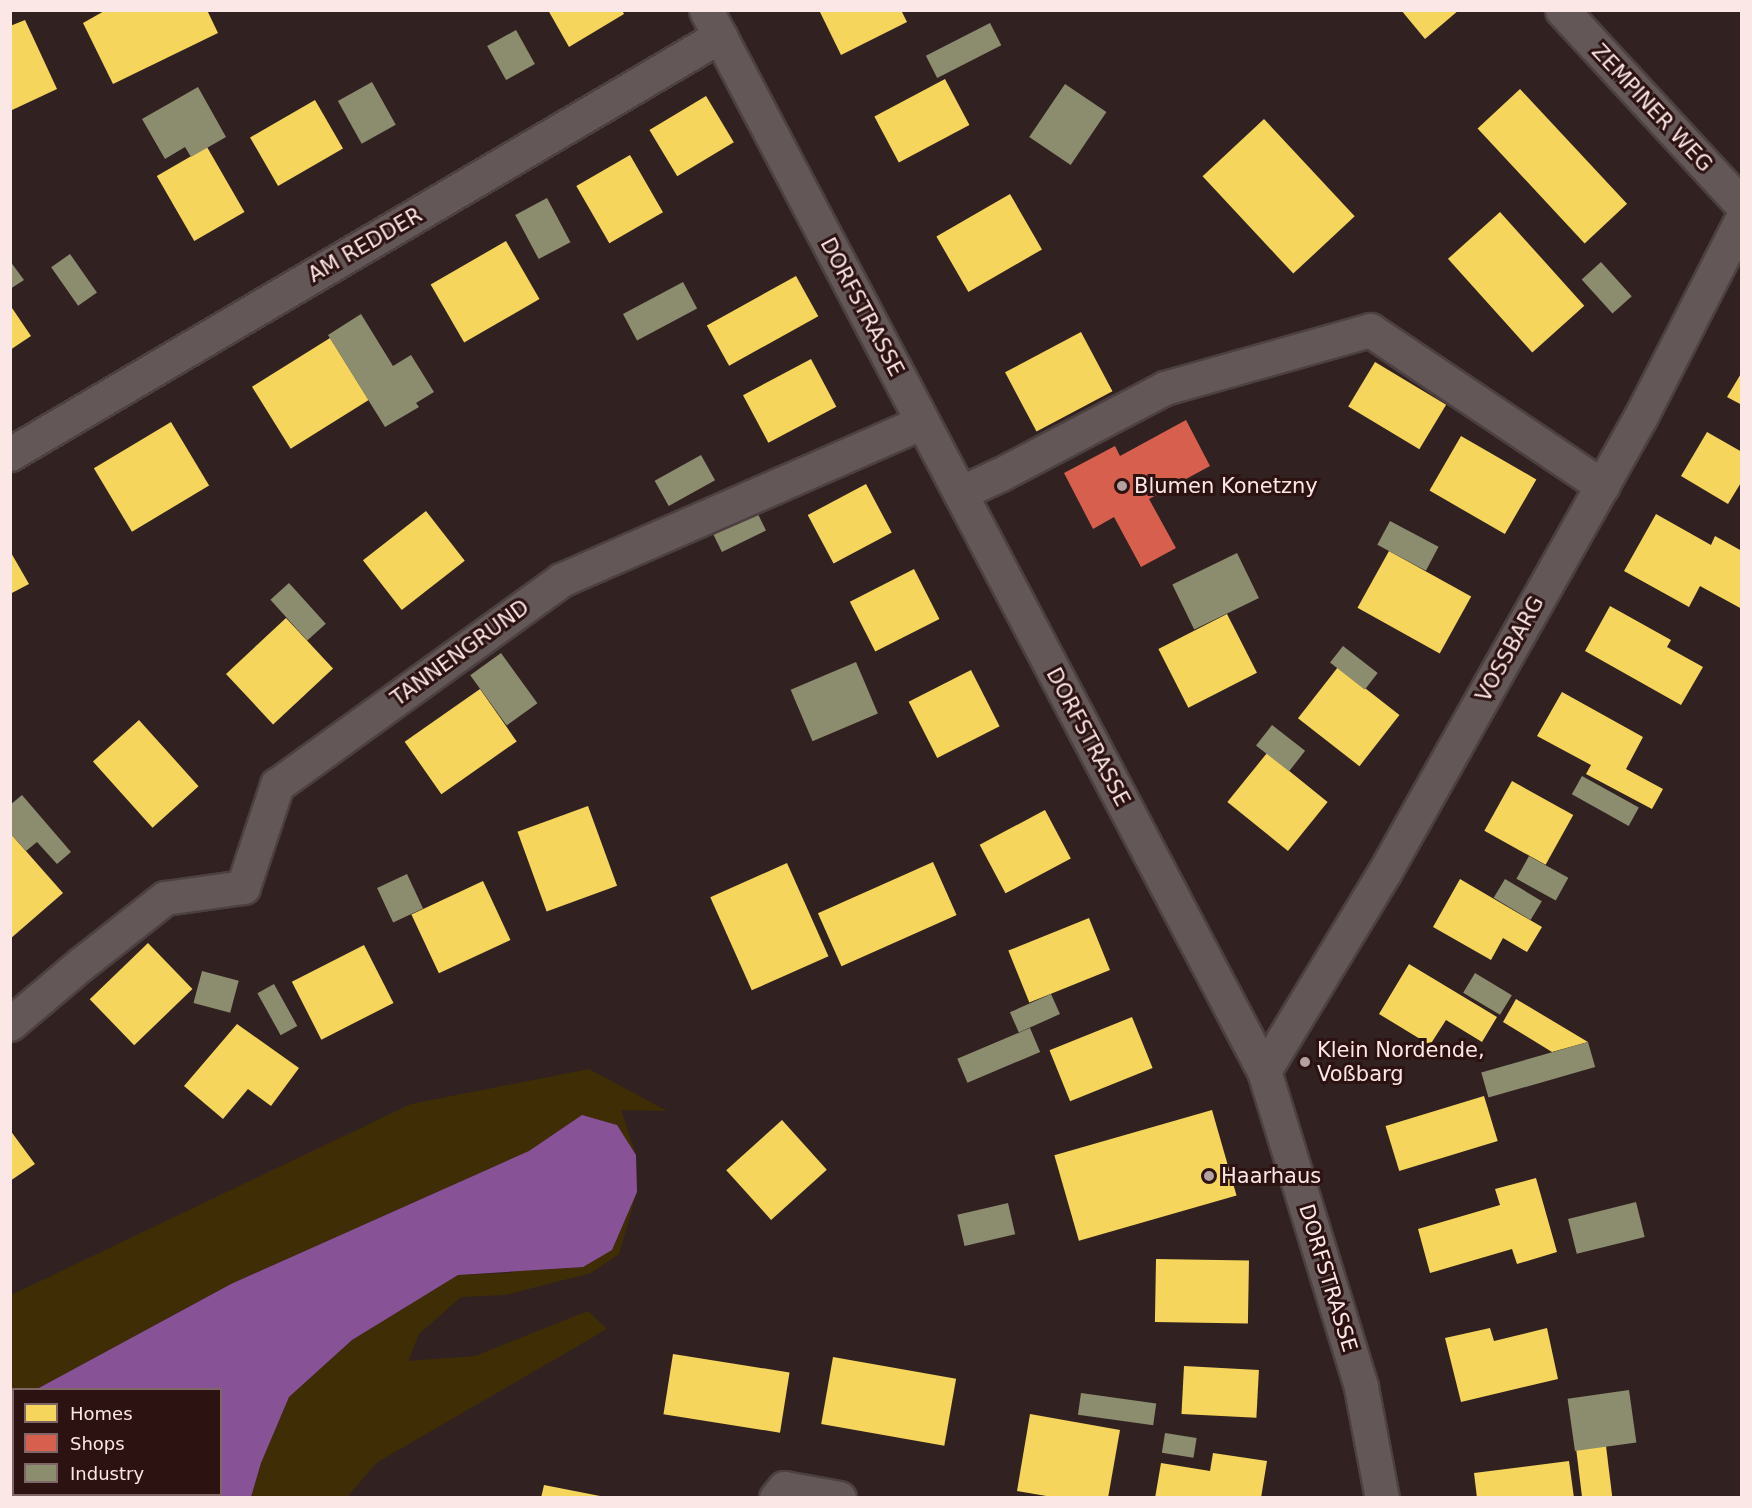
<!DOCTYPE html>
<html>
<head>
<meta charset="utf-8">
<style>
  body { margin:0 }
  #map { position:relative; width:1752px; height:1508px; overflow:hidden; background:#312221; font-family:"DejaVu Sans",sans-serif }
  div>[style] { position:absolute }
  .green>* { inset:0; background:#3f2d05 }
  .water>* { inset:0; background:#885396 }
  .homes>* { inset:0; background:#f6d55c; transform-origin:0 0 }
  .shops>* { inset:0; background:#d6604d }
  .industry>* { inset:0; background:#8c8c6e; transform-origin:0 0 }
  .roads { filter:drop-shadow(2px 0 #4d4040) drop-shadow(-2px 0 #4d4040) drop-shadow(0 2px #4d4040) drop-shadow(0 -2px #4d4040) }
  .minor>* { height:33px; margin:-16.5px; padding:0 16.5px; transform-origin:16.5px; border-radius:16.5px; background:#635757 }
  .dots>* { width:16px; height:16px; translate:-50% -50%; box-sizing:border-box; border:3px solid #2d1212; border-radius:50% }
  span { translate:-50% -50%; white-space:nowrap; text-align:center; line-height:1.15; -webkit-text-stroke:6px #2d1212; paint-order:stroke }
  .street-label { font-size:21px; color:#fbe7e6 }
  .poi-label { font-size:21px; color:#fbe7e6 }
  .left { translate:0 -50%; text-align:left }
  .frame { position:absolute; inset:0; border:12px solid #fbe7e6; pointer-events:none }
  .legend { position:absolute; left:12px; top:1388px; width:210px; height:108px; box-sizing:border-box; background:#2d1212; border:2px solid #7f6767; margin:0; padding:8px 10px; list-style:none; font-size:18px; color:#fbe7e6 }
  .legend li { display:flex; align-items:center; gap:12px; height:30px }
  .legend b { width:30px; border:2px solid #7f6767 }
</style>
</head>
<body>
<div id="map">
  <div class="green">
    <i style="clip-path:polygon(589px 1069px,667px 1111px,621px 1110px,636px 1155px,617px 1125px,582px 1115px,529px 1151px,231px 1284px,37px 1389px,14px 1390px,13px 1402px,11px 1404px,11px 1295px,411px 1104px)"></i>
    <i style="clip-path:polygon(637px 1192px,619px 1254px,591px 1273px,505px 1295px,461px 1297px,419px 1334px,408px 1361px,475px 1356px,588px 1311px,607px 1329px,376px 1463px,347px 1497px,251px 1498px,261px 1463px,289px 1397px,352px 1340px,458px 1275px,508px 1273px,612px 1250px)"></i>
  </div>
  <div class="water">
    <i style="clip-path:polygon(582px 1115px,617px 1125px,636px 1155px,637px 1192px,612px 1250px,583px 1267px,458px 1275px,352px 1340px,289px 1397px,261px 1463px,251px 1497px,11px 1497px,10px 1404px,13px 1402px,14px 1494px,220px 1494px,220px 1390px,37px 1389px,231px 1284px,529px 1151px)"></i>
  </div>
  <div class="homes">
    <i style="clip-path:polygon(106px 10px,207px 10px,218px 33px,113px 84px,83px 23px)"></i>
    <i style="clip-path:polygon(548px 10px,622px 10px,624px 14px,569px 47px)"></i>
    <i style="clip-path:polygon(819px 10px,901px 10px,907px 22px,841px 55px)"></i>
    <i style="clip-path:polygon(1401px 10px,1459px 10px,1425px 39px)"></i>
    <i style="clip-path:polygon(25px 20px,57px 89px,10px 111px,10px 26px)"></i>
    <i style="left:945px;top:79px;width:52px;height:80px;rotate:62deg"></i>
    <i style="left:1520px;top:89px;width:157px;height:58px;rotate:47deg"></i>
    <i style="left:706px;top:96px;width:54px;height:66px;rotate:59deg"></i>
    <i style="left:315px;top:100px;width:56px;height:75px;rotate:60deg"></i>
    <i style="left:1264px;top:119px;width:133px;height:84px;rotate:47deg"></i>
    <i style="left:207px;top:147px;width:75px;height:58px;rotate:60deg"></i>
    <i style="left:630px;top:155px;width:66px;height:62px;rotate:60deg"></i>
    <i style="left:1010px;top:194px;width:64px;height:85px;rotate:60deg"></i>
    <i style="left:1500px;top:212px;width:126px;height:70px;rotate:48deg"></i>
    <i style="left:506px;top:241px;width:67px;height:87px;rotate:60deg"></i>
    <i style="left:796px;top:276px;width:46px;height:102px;rotate:61deg"></i>
    <i style="clip-path:polygon(10px 305px,31px 336px,10px 350px)"></i>
    <i style="left:1081px;top:332px;width:67px;height:86px;rotate:62deg"></i>
    <i style="left:330px;top:338px;width:73px;height:92px;rotate:58deg"></i>
    <i style="left:811px;top:359px;width:54px;height:77px;rotate:62deg"></i>
    <i style="left:1375px;top:362px;width:83px;height:52px;rotate:31deg"></i>
    <i style="clip-path:polygon(1742px 372px,1742px 405px,1727px 397px)"></i>
    <i style="left:171px;top:422px;width:74px;height:90px;rotate:59deg"></i>
    <i style="clip-path:polygon(1707px 432px,1742px 452px,1742px 481px,1728px 504px,1681px 476px)"></i>
    <i style="left:1461px;top:436px;width:87px;height:63px;rotate:30deg"></i>
    <i style="left:866px;top:484px;width:55px;height:66px;rotate:62deg"></i>
    <i style="left:426px;top:511px;width:63px;height:80px;rotate:52deg"></i>
    <i style="clip-path:polygon(1656px 514px,1711px 545px,1715px 536px,1742px 551px,1742px 609px,1700px 586px,1689px 607px,1624px 571px)"></i>
    <i style="clip-path:polygon(10px 551px,29px 584px,10px 594px)"></i>
    <i style="left:1389px;top:551px;width:94px;height:65px;rotate:29deg"></i>
    <i style="left:914px;top:569px;width:56px;height:72px;rotate:63deg"></i>
    <i style="clip-path:polygon(1610px 606px,1671px 640px,1667px 647px,1703px 667px,1681px 705px,1585px 651px)"></i>
    <i style="left:1227px;top:614px;width:66px;height:77px;rotate:63deg"></i>
    <i style="left:286px;top:618px;width:69px;height:82px;rotate:47deg"></i>
    <i style="left:1338px;top:667px;width:78px;height:65px;rotate:38deg"></i>
    <i style="left:971px;top:670px;width:63px;height:70px;rotate:63deg"></i>
    <i style="left:480px;top:689px;width:64px;height:92px;rotate:55deg"></i>
    <i style="clip-path:polygon(1562px 692px,1643px 737px,1626px 769px,1663px 789px,1652px 809px,1586px 774px,1591px 765px,1537px 736px)"></i>
    <i style="left:139px;top:720px;width:89px;height:62px;rotate:48deg"></i>
    <i style="left:1267px;top:753px;width:78px;height:63px;rotate:39deg"></i>
    <i style="left:1512px;top:781px;width:70px;height:57px;rotate:29deg"></i>
    <i style="left:588px;top:806px;width:85px;height:75px;rotate:70deg"></i>
    <i style="left:1045px;top:810px;width:55px;height:74px;rotate:62deg"></i>
    <i style="clip-path:polygon(10px 833px,63px 893px,10px 939px)"></i>
    <i style="left:933px;top:862px;width:58px;height:126px;rotate:66deg"></i>
    <i style="left:787px;top:863px;width:102px;height:84px;rotate:66deg"></i>
    <i style="clip-path:polygon(1460px 879px,1542px 927px,1527px 952px,1503px 938px,1491px 960px,1433px 927px)"></i>
    <i style="left:483px;top:881px;width:65px;height:79px;rotate:65deg"></i>
    <i style="left:1089px;top:918px;width:56px;height:87px;rotate:68deg"></i>
    <i style="left:148px;top:943px;width:64px;height:81px;rotate:46deg"></i>
    <i style="left:364px;top:945px;width:65px;height:81px;rotate:63deg"></i>
    <i style="clip-path:polygon(1409px 964px,1497px 1017px,1482px 1042px,1446px 1020px,1430px 1045px,1379px 1014px)"></i>
    <i style="clip-path:polygon(1516px 999px,1588px 1042px,1552px 1052px,1503px 1022px)"></i>
    <i style="left:1132px;top:1017px;width:55px;height:89px;rotate:68deg"></i>
    <i style="clip-path:polygon(237px 1024px,299px 1068px,271px 1106px,248px 1089px,223px 1119px,184px 1086px)"></i>
    <i style="left:1484px;top:1096px;width:47px;height:103px;rotate:73deg"></i>
    <i style="left:1212px;top:1110px;width:89px;height:164px;rotate:74deg"></i>
    <i style="left:782px;top:1120px;width:67px;height:75px;rotate:48deg"></i>
    <i style="clip-path:polygon(10px 1130px,35px 1164px,10px 1181px)"></i>
    <i style="clip-path:polygon(1536px 1178px,1557px 1252px,1517px 1264px,1512px 1249px,1430px 1273px,1418px 1229px,1500px 1205px,1495px 1189px)"></i>
    <i style="left:1156px;top:1259px;width:93px;height:63px;rotate:1deg"></i>
    <i style="clip-path:polygon(1490px 1328px,1494px 1341px,1547px 1328px,1558px 1379px,1461px 1402px,1445px 1338px)"></i>
    <i style="left:673px;top:1354px;width:118px;height:61px;rotate:9deg"></i>
    <i style="left:833px;top:1357px;width:125px;height:68px;rotate:10deg"></i>
    <i style="left:1184px;top:1366px;width:75px;height:48px;rotate:3deg"></i>
    <i style="clip-path:polygon(1030px 1414px,1120px 1430px,1108px 1498px,1058px 1498px,1017px 1491px)"></i>
    <i style="left:1606px;top:1446px;width:52px;height:30px;rotate:83deg"></i>
    <i style="clip-path:polygon(1213px 1453px,1267px 1461px,1261px 1498px,1155px 1498px,1161px 1463px,1210px 1471px)"></i>
    <i style="clip-path:polygon(1569px 1461px,1574px 1498px,1477px 1498px,1474px 1473px)"></i>
    <i style="clip-path:polygon(544px 1485px,600px 1496px,600px 1498px,541px 1498px)"></i>
  </div>
  <div class="shops">
    <i style="clip-path:polygon(1186px 420px,1210px 466px,1149px 499px,1176px 548px,1141px 567px,1114px 517px,1093px 529px,1064px 473px,1115px 446px,1120px 456px)"></i>
  </div>
  <div class="industry">
    <i style="left:990px;top:23px;width:25px;height:72px;rotate:63deg"></i>
    <i style="left:516px;top:30px;width:39px;height:33px;rotate:61deg"></i>
    <i style="left:372px;top:82px;width:49px;height:39px;rotate:61deg"></i>
    <i style="left:1065px;top:84px;width:50px;height:64px;rotate:34deg"></i>
    <i style="clip-path:polygon(198px 87px,226px 137px,191px 157px,185px 147px,165px 159px,142px 119px)"></i>
    <i style="left:547px;top:198px;width:50px;height:36px;rotate:62deg"></i>
    <i style="left:70px;top:254px;width:47px;height:23px;rotate:55deg"></i>
    <i style="clip-path:polygon(10px 261px,24px 280px,10px 289px)"></i>
    <i style="left:1601px;top:262px;width:46px;height:26px;rotate:48deg"></i>
    <i style="left:683px;top:282px;width:30px;height:68px;rotate:62deg"></i>
    <i style="clip-path:polygon(361px 314px,393px 366px,411px 355px,434px 392px,416px 403px,419px 407px,385px 427px,328px 335px)"></i>
    <i style="left:701px;top:455px;width:29px;height:53px;rotate:61deg"></i>
    <i style="left:755px;top:508px;width:25px;height:49px;rotate:64deg"></i>
    <i style="left:1390px;top:521px;width:55px;height:27px;rotate:28deg"></i>
    <i style="left:1237px;top:553px;width:50px;height:72px;rotate:64deg"></i>
    <i style="left:289px;top:583px;width:55px;height:25px;rotate:48deg"></i>
    <i style="left:1343px;top:646px;width:44px;height:21px;rotate:38deg"></i>
    <i style="left:501px;top:653px;width:62px;height:38px;rotate:54deg"></i>
    <i style="left:856px;top:662px;width:56px;height:71px;rotate:67deg"></i>
    <i style="left:1272px;top:725px;width:42px;height:26px;rotate:38deg"></i>
    <i style="left:1582px;top:776px;width:65px;height:21px;rotate:29deg"></i>
    <i style="clip-path:polygon(22px 795px,71px 852px,57px 864px,37px 842px,26px 851px,10px 833px,10px 805px)"></i>
    <i style="left:1529px;top:856px;width:45px;height:26px;rotate:29deg"></i>
    <i style="left:407px;top:874px;width:38px;height:33px;rotate:65deg"></i>
    <i style="left:1505px;top:879px;width:43px;height:22px;rotate:31deg"></i>
    <i style="left:202px;top:971px;width:38px;height:33px;rotate:15deg"></i>
    <i style="left:1475px;top:973px;width:43px;height:23px;rotate:31deg"></i>
    <i style="left:274px;top:984px;width:48px;height:19px;rotate:61deg"></i>
    <i style="left:1051px;top:994px;width:22px;height:45px;rotate:66deg"></i>
    <i style="left:1030px;top:1028px;width:26px;height:79px;rotate:67deg"></i>
    <i style="left:1588px;top:1042px;width:26px;height:111px;rotate:74deg"></i>
    <i style="left:1636px;top:1202px;width:36px;height:70px;rotate:76deg"></i>
    <i style="left:1008px;top:1203px;width:32px;height:52px;rotate:77deg"></i>
    <i style="left:1629px;top:1390px;width:53px;height:62px;rotate:82deg"></i>
    <i style="left:1081px;top:1393px;width:76px;height:22px;rotate:8deg"></i>
    <i style="left:1165px;top:1433px;width:32px;height:20px;rotate:9deg"></i>
  </div>
  <div class="roads">
    <div class="minor">
      <i style="left:706px;top:10px;width:1199px;rotate:62.26deg"></i>
      <i style="left:1264px;top:1071px;width:331px;rotate:72.9deg"></i>
      <i style="left:1361px;top:1387px;width:113px;rotate:79.3deg"></i>
      <i style="left:1562px;top:10px;width:265px;rotate:47.3deg"></i>
      <i style="left:10px;top:454px;width:824px;rotate:-30.49deg"></i>
      <i style="left:960px;top:493px;width:45px;rotate:-24.9deg"></i>
      <i style="left:1001px;top:474px;width:185px;rotate:-27.7deg"></i>
      <i style="left:1165px;top:388px;width:213px;rotate:-15.8deg"></i>
      <i style="left:1370px;top:330px;width:280px;rotate:33.9deg"></i>
      <i style="left:10px;top:1024px;width:93px;rotate:-40.2deg"></i>
      <i style="left:81px;top:964px;width:107px;rotate:-38.2deg"></i>
      <i style="left:165px;top:898px;width:79px;rotate:-8deg"></i>
      <i style="left:243px;top:887px;width:108px;rotate:-71.6deg"></i>
      <i style="left:277px;top:785px;width:350px;rotate:-35.8deg"></i>
      <i style="left:561px;top:580px;width:394px;rotate:-23.6deg"></i>
      <i style="left:1264px;top:1071px;width:232px;rotate:-58.8deg"></i>
      <i style="left:1384px;top:873px;width:524px;rotate:-60.65deg"></i>
      <i style="left:1641px;top:416px;width:221px;rotate:-62.9deg"></i>
      <i style="left:776px;top:1498px;width:13px;rotate:-51deg"></i>
      <i style="left:784px;top:1488px;width:56px;rotate:10.3deg"></i>
    </div>
  </div>
  <div class="dots">
    <i style="left:1122px;top:486px;background:#b4a2a1"></i>
    <i style="left:1305px;top:1062px;background:#b4a2a1"></i>
    <i style="left:1209px;top:1176px;background:#b4a2a1"></i>
  </div>
  <div class="street-label">
    <span style="left:1652px;top:108px;rotate:47deg">ZEMPINER WEG</span>
    <span style="left:365px;top:245px;rotate:-30deg">AM REDDER</span>
    <span style="left:862px;top:307px;rotate:62deg">DORFSTRASSE</span>
    <span style="left:1510px;top:649px;rotate:-61deg">VOSSBARG</span>
    <span style="left:460px;top:653px;rotate:-36deg">TANNENGRUND</span>
    <span style="left:1088px;top:737px;rotate:62deg">DORFSTRASSE</span>
    <span style="left:1328px;top:1278px;rotate:73deg">DORFSTRASSE</span>
  </div>
  <div class="poi-label">
    <span class="left" style="left:1134px;top:486px">Blumen Konetzny</span>
    <span class="left" style="left:1317px;top:1062px">Klein Nordende,<br>Voßbarg</span>
    <span class="left" style="left:1221px;top:1176px">Haarhaus</span>
  </div>
  <div class="frame"></div>
  <ul class="legend">
  <li><b style="height:16px;background:#f6d55c"></b>Homes</li>
  <li><b style="height:16px;background:#d6604d"></b>Shops</li>
  <li><b style="height:16px;background:#8c8c6e"></b>Industry</li>
  </ul>
</div>
</body>
</html>
